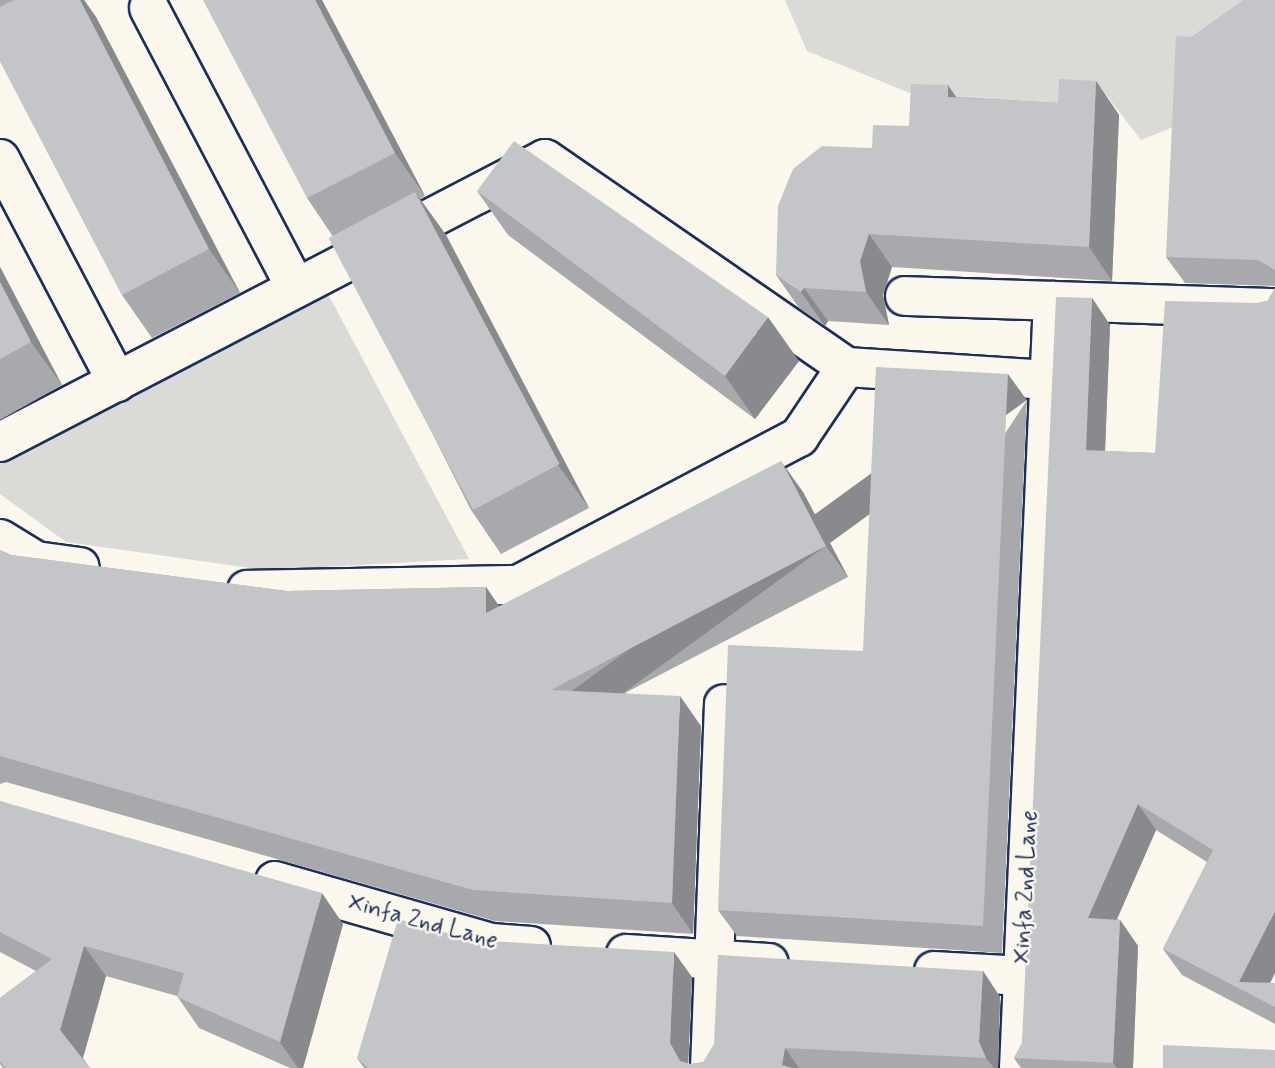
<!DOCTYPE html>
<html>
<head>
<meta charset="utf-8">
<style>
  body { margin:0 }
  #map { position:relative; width:1275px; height:1068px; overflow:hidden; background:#fbf7ec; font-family:Mynerve,sans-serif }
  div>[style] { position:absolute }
  .green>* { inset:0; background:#dadad7 }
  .roads { filter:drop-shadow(2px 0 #1b2f5e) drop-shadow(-2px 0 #1b2f5e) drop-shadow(0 2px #1b2f5e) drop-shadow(0 -2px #1b2f5e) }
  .minor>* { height:38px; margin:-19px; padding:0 19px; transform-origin:19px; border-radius:19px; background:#fbf7ec }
  .wall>* { inset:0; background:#a8a9ad }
  .shaded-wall>* { inset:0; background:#888a8d; transform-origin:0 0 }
  .building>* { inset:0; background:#c3c5c9; transform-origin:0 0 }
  span { translate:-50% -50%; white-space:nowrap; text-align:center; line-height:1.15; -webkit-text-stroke:5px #fbf7ec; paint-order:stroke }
  .street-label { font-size:24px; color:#1b2f5e }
</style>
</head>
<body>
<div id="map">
  <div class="green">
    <i style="clip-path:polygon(785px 0,1275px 0,1275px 4px,1186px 122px,1141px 140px,1104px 92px,1058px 124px,944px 107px,807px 51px)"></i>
    <i style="clip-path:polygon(327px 292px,469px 559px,264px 570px,66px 542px,0 494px,0 462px)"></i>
  </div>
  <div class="roads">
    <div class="minor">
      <i style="left:149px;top:8px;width:316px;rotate:62.3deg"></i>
      <i style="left:0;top:159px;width:252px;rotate:62.3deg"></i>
      <i style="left:905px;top:296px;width:370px;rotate:1.9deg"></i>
      <i style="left:0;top:442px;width:614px;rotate:-27.44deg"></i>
      <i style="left:545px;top:159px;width:366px;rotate:34.6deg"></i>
      <i style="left:846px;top:367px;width:203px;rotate:3.7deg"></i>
      <i style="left:0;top:539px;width:42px;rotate:31.4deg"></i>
      <i style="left:36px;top:561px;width:44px;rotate:7.8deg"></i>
      <i style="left:247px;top:590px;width:271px;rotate:-1.1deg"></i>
      <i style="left:518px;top:585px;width:318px;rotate:-27.8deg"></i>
      <i style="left:799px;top:437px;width:84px;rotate:-56.1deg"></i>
      <i style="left:275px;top:881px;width:225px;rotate:16deg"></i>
      <i style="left:491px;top:943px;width:40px;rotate:4.3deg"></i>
      <i style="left:626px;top:954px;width:143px;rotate:3.6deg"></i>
      <i style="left:934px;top:971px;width:89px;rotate:3.2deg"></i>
      <i style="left:1023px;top:976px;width:676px;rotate:-87.46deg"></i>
      <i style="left:710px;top:1068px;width:364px;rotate:-87.8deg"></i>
      <i style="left:1019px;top:1068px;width:92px;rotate:-87.5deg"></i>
    </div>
  </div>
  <div class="wall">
    <i style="clip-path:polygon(0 0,84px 0,96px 17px,240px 293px,152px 338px,122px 295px,0 61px)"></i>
    <i style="clip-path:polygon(322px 0,425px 196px,420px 199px,446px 235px,589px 508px,501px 554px,471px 510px,332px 235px,307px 198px)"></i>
    <i style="clip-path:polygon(1275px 0,1275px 286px,1185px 283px,1166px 257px)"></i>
    <i style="clip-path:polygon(1096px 81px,1119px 115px,1112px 281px,892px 267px,883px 295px,889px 325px,828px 321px,825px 326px,799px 308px,776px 275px,872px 148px,956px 97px,1058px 103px)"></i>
    <i style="clip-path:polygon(477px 191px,799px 361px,755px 419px,508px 235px)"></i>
    <i style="clip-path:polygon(0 267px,62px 385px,0 420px)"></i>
    <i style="clip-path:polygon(1092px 298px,1110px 325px,1105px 451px,1155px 453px,1257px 303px,1267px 301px,1270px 983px,1275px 983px,1275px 1024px,1182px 975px,1163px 949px,1207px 862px,1156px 830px,1117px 919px,1120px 920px,1138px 946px,1133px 1068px,1021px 1068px,1014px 1058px,1022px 1043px)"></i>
    <i style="clip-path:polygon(1027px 400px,1002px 953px,737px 936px,718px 910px,863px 651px)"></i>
    <i style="clip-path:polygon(803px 492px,848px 577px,625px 693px,701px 726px,693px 934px,495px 921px,6px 782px,0 784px,0 550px,11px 555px,287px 591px,486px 587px,499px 606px)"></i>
    <i style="clip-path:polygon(0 801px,343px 924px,303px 1068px,290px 1068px,199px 1028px,177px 996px,106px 976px,83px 1058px,90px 1068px,3px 1068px,0 1064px,0 998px,36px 971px,0 952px)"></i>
    <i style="clip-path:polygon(472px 940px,692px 977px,688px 1064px,691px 1064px,703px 1062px,983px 971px,1000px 997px,998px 1068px,364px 1068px,357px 1058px)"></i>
  </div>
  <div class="shaded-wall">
    <i style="clip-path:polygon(80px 0,84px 0,96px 17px,240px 293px,209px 249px)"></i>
    <i style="clip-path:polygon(315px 0,322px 0,425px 196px,395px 153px)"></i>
    <i style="clip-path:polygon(1096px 81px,1119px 115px,1112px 281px,1089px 247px)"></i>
    <i style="clip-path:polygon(948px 85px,971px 119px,948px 97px)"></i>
    <i style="clip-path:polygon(415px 192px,446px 235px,589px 508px,558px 465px)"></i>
    <i style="clip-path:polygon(869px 234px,892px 267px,883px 295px,889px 325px,866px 292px,860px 261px)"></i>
    <i style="clip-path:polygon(0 267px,62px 385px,31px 342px,0 282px)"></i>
    <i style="clip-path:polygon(804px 288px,828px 321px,825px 326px,801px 292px)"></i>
    <i style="clip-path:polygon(1092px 298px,1110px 325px,1104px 476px,1086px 450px)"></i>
    <i style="clip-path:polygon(768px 317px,799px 361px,755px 419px,725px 376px)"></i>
    <i style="left:1008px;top:374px;width:32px;height:553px;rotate:54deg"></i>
    <i style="clip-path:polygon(781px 461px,803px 492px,848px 577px,826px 546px)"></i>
    <i style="clip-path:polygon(486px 587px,507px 618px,486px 613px)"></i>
    <i style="clip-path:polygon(680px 696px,701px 726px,693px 934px,672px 903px)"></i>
    <i style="clip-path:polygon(1138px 804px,1156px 830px,1106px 944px,1088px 918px)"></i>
    <i style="clip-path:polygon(322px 893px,343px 924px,303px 1068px,298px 1068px,280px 1042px)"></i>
    <i style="clip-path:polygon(1275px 911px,1275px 973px,1262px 1000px,1239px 982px)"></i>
    <i style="clip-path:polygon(1120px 920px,1138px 946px,1133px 1068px,1117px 1068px,1113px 1063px)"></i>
    <i style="clip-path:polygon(84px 946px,106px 976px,82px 1061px,60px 1030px)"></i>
    <i style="clip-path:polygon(674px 952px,692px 977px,688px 1068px,680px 1061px,670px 1043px)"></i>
    <i style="clip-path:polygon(983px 971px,1000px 997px,998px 1068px,994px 1068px,986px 1058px,979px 1042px)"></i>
    <i style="clip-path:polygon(785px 1048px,799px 1068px,784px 1068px,782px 1065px)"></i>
  </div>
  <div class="building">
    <i style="clip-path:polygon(14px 0,80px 0,209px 249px,122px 295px,0 61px,0 7px)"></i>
    <i style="clip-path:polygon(203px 0,315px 0,395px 153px,307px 198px)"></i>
    <i style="clip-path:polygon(1243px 0,1275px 0,1275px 270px,1258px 260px,1166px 257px,1176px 36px,1191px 37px)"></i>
    <i style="clip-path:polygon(1059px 79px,1096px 81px,1089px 247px,869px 234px,860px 261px,866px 292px,804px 288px,801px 292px,776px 275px,778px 206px,793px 169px,822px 146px,872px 148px,873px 125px,909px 126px,911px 84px,948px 85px,948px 97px,1058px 103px)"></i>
    <i style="clip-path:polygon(514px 141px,768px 317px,725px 376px,477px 191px)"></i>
    <i style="left:415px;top:192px;width:308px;height:98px;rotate:62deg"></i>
    <i style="clip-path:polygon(0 282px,31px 342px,0 359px)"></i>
    <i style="clip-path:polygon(1275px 288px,1275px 911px,1239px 982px,1275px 983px,1275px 1007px,1163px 949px,1213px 850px,1138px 804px,1088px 918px,1120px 920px,1113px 1063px,1014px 1058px,1022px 1043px,1056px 297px,1092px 298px,1086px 450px,1155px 453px,1165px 301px,1257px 303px,1267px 301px)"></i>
    <i style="clip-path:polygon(876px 367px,1008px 374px,983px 926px,718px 910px,728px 645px,863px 651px)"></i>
    <i style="clip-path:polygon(781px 461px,826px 546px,551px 690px,680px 696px,672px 903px,473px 890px,0 756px,0 550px,11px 555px,287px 591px,486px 587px,486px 613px)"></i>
    <i style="clip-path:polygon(0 801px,322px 893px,280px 1042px,177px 997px,184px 973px,84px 946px,60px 1030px,90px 1068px,5px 1068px,0 1061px,0 998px,52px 959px,0 932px)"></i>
    <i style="clip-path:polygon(398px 919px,472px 940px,674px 952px,670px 1043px,680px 1061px,691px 1064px,703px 1062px,714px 1044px,718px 955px,983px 971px,979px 1042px,986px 1058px,785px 1048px,782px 1065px,792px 1068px,368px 1068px,357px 1058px)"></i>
    <i style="clip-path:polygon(1163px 1045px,1275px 1050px,1275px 1068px,1163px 1068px)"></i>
  </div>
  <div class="street-label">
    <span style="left:1026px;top:887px;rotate:-87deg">Xinfa 2nd Lane</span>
    <span style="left:423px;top:922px;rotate:15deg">Xinfa 2nd Lane</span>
  </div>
</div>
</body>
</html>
